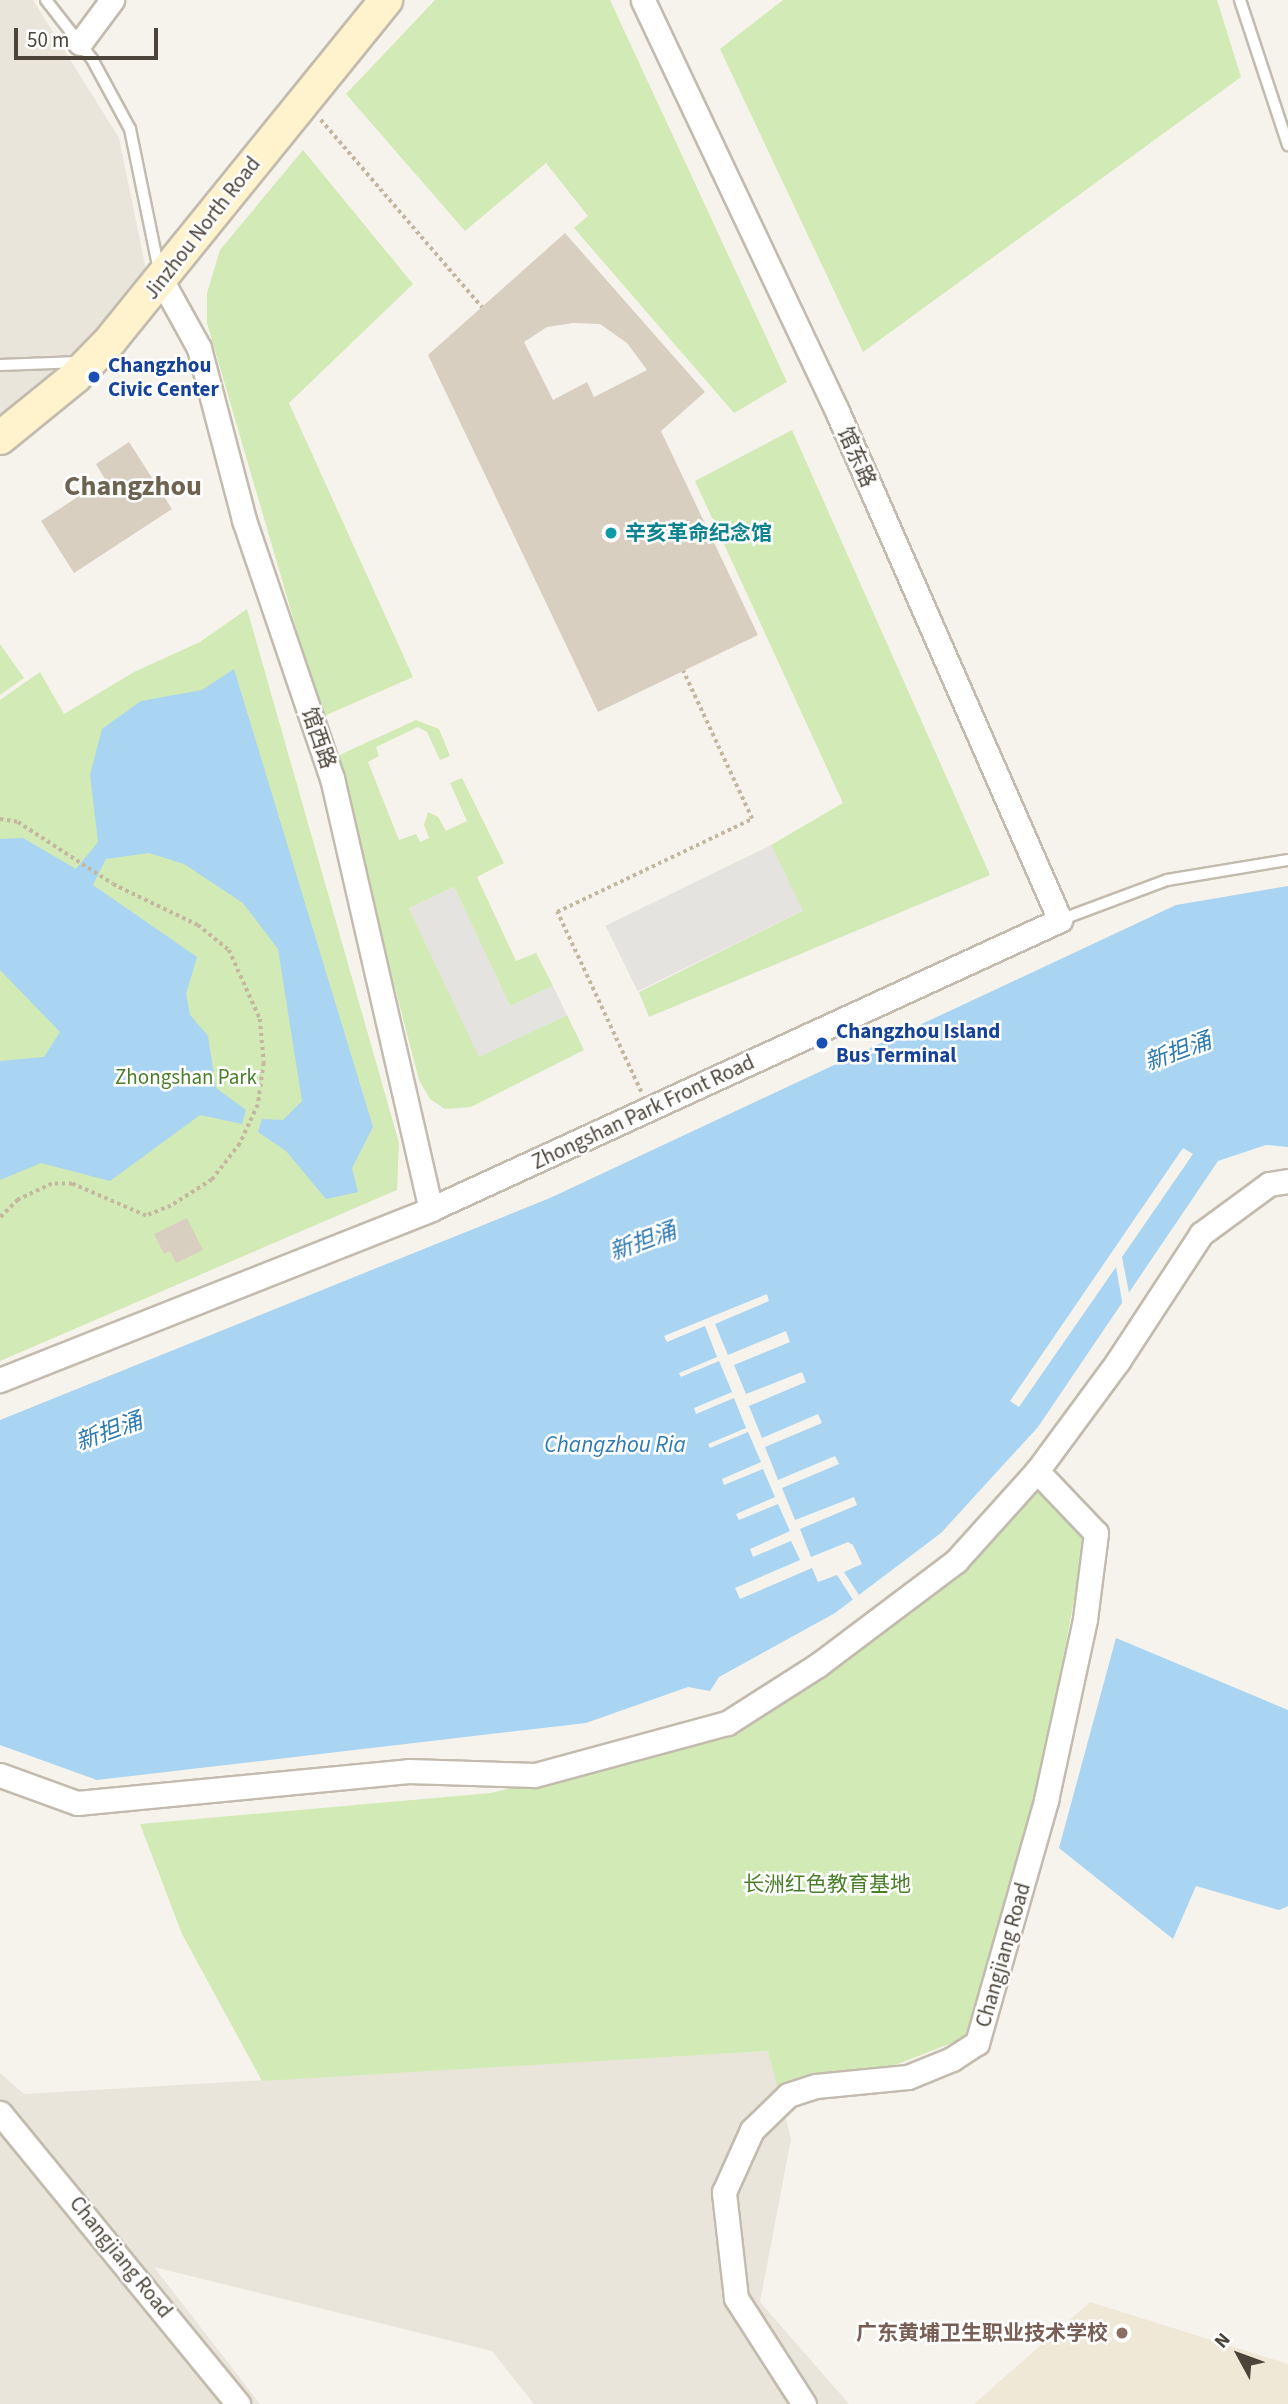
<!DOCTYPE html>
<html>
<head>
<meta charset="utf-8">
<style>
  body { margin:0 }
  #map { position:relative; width:1288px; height:2404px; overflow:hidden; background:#f6f3ec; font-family:"Source Sans 3","Noto Sans SC",sans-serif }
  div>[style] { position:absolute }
  .residential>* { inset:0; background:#eae5da }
  .education>* { inset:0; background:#efe8d6 }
  .green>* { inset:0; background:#d2eab5 }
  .parking>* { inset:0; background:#e5e3e0; transform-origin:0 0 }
  .water>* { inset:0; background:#a9d4f2 }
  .pier>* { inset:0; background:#f6f3ec }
  .building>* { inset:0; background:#d8cfc1 }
  .path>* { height:3.5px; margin-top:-1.75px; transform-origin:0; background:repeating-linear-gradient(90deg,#c4b79f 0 3.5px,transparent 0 7px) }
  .roads { filter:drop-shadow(2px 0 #c2bbae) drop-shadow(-2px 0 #c2bbae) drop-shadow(0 2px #c2bbae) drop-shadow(0 -2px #c2bbae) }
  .service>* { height:10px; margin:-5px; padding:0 5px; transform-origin:5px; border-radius:5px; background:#fff }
  .minor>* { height:23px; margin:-11.5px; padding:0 11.5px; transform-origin:11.5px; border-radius:11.5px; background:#fff }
  .secondary>* { height:32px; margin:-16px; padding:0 16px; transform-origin:16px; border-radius:16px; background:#fff3cd }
  .dots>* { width:19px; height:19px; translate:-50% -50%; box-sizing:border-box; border:4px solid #fff; border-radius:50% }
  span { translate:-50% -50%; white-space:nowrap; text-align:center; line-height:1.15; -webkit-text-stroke:5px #fff; paint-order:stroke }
  .street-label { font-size:21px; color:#4b4439 }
  .transit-label { font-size:21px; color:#164399; font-weight:700 }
  .left { translate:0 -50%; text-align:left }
  .culture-label { font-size:21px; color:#0d838f; font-weight:700 }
  .park-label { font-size:21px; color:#4a7f2a }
  .education-label { font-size:21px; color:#785e54; font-weight:700 }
  .right { translate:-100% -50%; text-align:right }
  .water-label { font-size:23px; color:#2e7ab2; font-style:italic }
  .district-label { font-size:28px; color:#6e6250; font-weight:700 }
  .north { position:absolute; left:1204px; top:2320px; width:70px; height:70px; -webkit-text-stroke:5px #fff; paint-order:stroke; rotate:311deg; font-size:19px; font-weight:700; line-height:28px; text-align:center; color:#4b4439 }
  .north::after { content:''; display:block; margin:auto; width:24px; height:32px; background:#4b4439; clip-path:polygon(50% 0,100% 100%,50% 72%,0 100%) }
  .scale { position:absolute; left:14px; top:28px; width:144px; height:32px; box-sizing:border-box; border:4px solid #4b4439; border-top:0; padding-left:9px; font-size:21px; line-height:24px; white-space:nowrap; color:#4b4439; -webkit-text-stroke:5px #fff; paint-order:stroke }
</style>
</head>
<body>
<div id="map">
  <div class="residential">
    <i style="clip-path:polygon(0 0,33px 0,119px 138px,147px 275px,16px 414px,0 424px)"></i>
    <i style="clip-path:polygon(769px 2051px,791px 2139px,760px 2302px,849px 2404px,534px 2404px,492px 2351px,154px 2267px,260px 2404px,0 2404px,0 2073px,24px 2094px)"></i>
  </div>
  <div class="education">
    <i style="clip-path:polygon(1090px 2302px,1288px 2364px,1288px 2404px,974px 2404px)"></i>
  </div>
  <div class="green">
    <i style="clip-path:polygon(435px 0,610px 0,787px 382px,734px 413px,574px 228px,588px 216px,546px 163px,465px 231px,346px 94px)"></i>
    <i style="clip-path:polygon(783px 0,1217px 0,1241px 77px,863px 352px,720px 49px)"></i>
    <i style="clip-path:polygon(303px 150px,413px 284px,289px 403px,413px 677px,322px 717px,207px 323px,207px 293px,220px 250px)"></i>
    <i style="clip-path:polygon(792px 430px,990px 875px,649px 1017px,639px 992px,802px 911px,771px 845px,843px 803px,695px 481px)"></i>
    <i style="clip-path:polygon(247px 609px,399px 1143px,397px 1190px,0 1361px,0 700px,40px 672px,64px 714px,134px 672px,200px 642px)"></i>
    <i style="clip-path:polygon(0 644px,24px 678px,0 695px)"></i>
    <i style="clip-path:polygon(416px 720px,439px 729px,450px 756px,440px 760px,427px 732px,418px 727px,376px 747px,379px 756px,368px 762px,399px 840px,416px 834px,420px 842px,429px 838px,424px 825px,428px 812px,438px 817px,446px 831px,467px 821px,450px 783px,462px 778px,504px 863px,477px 877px,516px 961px,536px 953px,553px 986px,510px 1006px,454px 887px,409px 908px,479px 1056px,567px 1015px,584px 1050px,471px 1107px,445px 1109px,430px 1099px,419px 1080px,335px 757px)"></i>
    <i style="clip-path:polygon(1039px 1488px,1086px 1538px,1039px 1784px,967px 2037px,885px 2069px,812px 2075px,778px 2089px,768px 2051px,262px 2081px,182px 1934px,140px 1824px,491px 1793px,739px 1731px,901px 1621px,962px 1569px)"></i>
  </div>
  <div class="parking">
    <i style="left:771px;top:845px;width:73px;height:184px;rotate:64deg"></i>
    <i style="clip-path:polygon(454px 887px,510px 1006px,553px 986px,567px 1015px,479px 1057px,409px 908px)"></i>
  </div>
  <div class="water">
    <i style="clip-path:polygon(234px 669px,373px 1127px,352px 1168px,358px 1192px,326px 1199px,286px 1151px,258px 1132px,262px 1119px,283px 1120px,302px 1101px,278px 949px,243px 903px,184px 864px,149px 853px,106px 859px,93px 885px,197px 957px,186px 994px,190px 1015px,208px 1036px,216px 1088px,246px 1110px,242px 1124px,200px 1115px,110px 1181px,41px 1163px,0 1180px,0 1061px,44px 1057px,60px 1032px,0 970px,0 839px,23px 838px,76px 869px,98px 842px,90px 775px,102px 729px,141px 701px,202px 690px)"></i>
    <i style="clip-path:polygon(1288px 886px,1288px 1147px,1266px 1145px,1218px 1161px,1038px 1427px,941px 1533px,835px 1613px,719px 1677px,710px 1691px,688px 1687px,586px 1723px,97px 1780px,0 1745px,0 1420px,550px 1198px,1176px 905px)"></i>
    <i style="clip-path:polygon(1116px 1638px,1288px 1710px,1288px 1906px,1279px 1910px,1196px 1886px,1173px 1939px,1059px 1848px)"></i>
  </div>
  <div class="pier">
    <i style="clip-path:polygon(1183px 1148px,1193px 1154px,1122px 1257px,1130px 1298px,1123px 1307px,1116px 1267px,1019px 1407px,1010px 1401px)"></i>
    <i style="clip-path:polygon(767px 1294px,769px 1301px,715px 1324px,728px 1355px,786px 1331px,790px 1342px,734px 1365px,746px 1394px,802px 1372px,806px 1382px,749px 1406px,762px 1438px,818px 1414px,822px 1423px,765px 1447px,778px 1480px,835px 1456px,839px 1464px,782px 1488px,795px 1520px,854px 1497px,857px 1505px,800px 1529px,811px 1557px,848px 1542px,853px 1545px,862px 1564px,844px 1572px,859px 1595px,853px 1600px,837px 1575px,818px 1582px,812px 1568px,740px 1599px,735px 1588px,800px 1560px,791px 1541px,753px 1557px,750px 1549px,790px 1531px,778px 1504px,739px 1520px,736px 1514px,775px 1497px,763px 1469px,724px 1485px,722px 1479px,761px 1462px,748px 1432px,710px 1448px,708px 1444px,746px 1428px,734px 1398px,696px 1414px,694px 1408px,732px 1392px,719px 1361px,681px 1377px,679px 1373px,717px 1357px,705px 1326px,667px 1342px,664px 1336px)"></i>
  </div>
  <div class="building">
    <i style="clip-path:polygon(evenodd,565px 233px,705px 392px,661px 431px,758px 635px,598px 712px,428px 355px,565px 233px,573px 323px,600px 324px,627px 343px,647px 370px,594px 397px,587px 382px,553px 400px,524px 342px,547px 327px,573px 323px)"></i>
    <i style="clip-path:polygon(129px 442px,172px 509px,74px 573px,41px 521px,105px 479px,96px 464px)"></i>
    <i style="clip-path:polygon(187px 1218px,203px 1250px,176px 1263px,170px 1251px,164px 1254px,154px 1234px)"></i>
  </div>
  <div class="path">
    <i style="left:321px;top:120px;width:247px;rotate:49.3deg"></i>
    <i style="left:0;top:819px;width:18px;rotate:9deg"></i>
    <i style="left:18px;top:822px;width:113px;rotate:33.1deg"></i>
    <i style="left:113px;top:884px;width:94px;rotate:25.8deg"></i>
    <i style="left:198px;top:925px;width:40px;rotate:39deg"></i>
    <i style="left:229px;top:950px;width:76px;rotate:65.8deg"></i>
    <i style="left:260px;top:1019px;width:44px;rotate:84.8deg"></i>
    <i style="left:264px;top:1063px;width:42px;rotate:98.1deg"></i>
    <i style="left:258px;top:1105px;width:43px;rotate:114.8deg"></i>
    <i style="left:240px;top:1144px;width:46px;rotate:127.9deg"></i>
    <i style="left:212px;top:1180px;width:49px;rotate:147.6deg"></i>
    <i style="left:171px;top:1206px;width:27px;rotate:158deg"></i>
    <i style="left:146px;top:1216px;width:81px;rotate:-156.6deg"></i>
    <i style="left:72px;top:1184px;width:20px;rotate:180deg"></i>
    <i style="left:52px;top:1184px;width:38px;rotate:155deg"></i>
    <i style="left:18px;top:1200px;width:25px;rotate:135deg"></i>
    <i style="left:641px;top:1092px;width:199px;rotate:-115deg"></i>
    <i style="left:557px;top:912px;width:216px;rotate:-25.5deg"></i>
    <i style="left:752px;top:819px;width:163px;rotate:-115deg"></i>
  </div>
  <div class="roads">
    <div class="service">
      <i style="left:46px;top:0;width:75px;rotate:52.1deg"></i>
      <i style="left:92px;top:59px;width:80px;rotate:61.5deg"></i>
      <i style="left:130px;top:129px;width:144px;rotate:78.4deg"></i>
      <i style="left:1240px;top:0;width:153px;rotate:71.7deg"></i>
      <i style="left:0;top:365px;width:80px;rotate:-2.1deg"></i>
      <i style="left:1060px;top:920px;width:114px;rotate:-20.5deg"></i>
      <i style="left:1167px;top:880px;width:123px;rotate:-9.4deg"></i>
    </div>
    <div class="minor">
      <i style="left:80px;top:43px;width:54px;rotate:-53.3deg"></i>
      <i style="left:162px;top:281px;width:77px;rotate:61.1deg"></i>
      <i style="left:199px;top:348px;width:178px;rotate:75.3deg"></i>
      <i style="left:244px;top:520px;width:273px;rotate:71.2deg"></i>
      <i style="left:332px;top:778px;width:442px;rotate:77.1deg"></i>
      <i style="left:0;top:1380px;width:464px;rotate:-21.6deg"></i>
      <i style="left:431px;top:1209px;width:692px;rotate:-24.68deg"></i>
      <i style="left:1060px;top:920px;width:556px;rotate:-113.66deg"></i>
      <i style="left:837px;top:411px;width:454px;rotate:-115.3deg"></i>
      <i style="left:0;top:1775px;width:82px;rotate:20deg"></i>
      <i style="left:77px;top:1803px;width:333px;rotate:-5.5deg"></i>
      <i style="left:408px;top:1771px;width:127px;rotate:1.8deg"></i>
      <i style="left:535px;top:1775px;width:199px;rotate:-15.2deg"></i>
      <i style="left:727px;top:1723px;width:108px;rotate:-32.5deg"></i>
      <i style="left:818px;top:1665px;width:173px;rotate:-37deg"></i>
      <i style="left:956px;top:1561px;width:121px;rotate:-48deg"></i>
      <i style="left:1037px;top:1471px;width:137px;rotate:-53.6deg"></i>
      <i style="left:1118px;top:1361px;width:152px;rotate:-56.8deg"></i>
      <i style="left:1201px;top:1234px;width:84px;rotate:-36.3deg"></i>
      <i style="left:1269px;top:1184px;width:19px;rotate:-9deg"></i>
      <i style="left:0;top:2113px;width:376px;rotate:50.7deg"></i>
      <i style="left:804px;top:2404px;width:126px;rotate:-122.7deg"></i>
      <i style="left:736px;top:2298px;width:107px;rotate:-96.5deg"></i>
      <i style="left:724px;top:2192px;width:68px;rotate:-65.7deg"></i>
      <i style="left:752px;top:2130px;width:50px;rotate:-44.2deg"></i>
      <i style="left:788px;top:2095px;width:29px;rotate:-18deg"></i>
      <i style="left:816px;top:2086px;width:92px;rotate:-5.6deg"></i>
      <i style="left:908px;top:2077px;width:48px;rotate:-22.2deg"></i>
      <i style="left:952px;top:2059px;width:30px;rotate:-33deg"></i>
      <i style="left:977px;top:2043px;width:253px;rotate:-74.1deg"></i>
      <i style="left:1046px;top:1800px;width:185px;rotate:-77.8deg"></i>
      <i style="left:1085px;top:1619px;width:87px;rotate:-82.7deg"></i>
      <i style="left:1096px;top:1533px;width:86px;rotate:-133.6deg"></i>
    </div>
    <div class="secondary">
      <i style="left:0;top:438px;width:97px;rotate:-39.1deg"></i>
      <i style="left:75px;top:377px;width:50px;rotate:-45.8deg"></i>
      <i style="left:110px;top:341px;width:439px;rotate:-51deg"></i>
    </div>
  </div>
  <div class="dots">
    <i style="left:94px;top:377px;background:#1a4fb4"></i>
    <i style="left:611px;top:533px;background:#0f9aa8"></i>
    <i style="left:822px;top:1043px;background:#1a4fb4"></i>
    <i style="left:1122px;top:2333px;background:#8d6e63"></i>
  </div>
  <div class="street-label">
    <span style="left:202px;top:228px;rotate:-52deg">Jinzhou North Road</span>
    <span style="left:857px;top:457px;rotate:66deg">馆东路</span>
    <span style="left:319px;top:738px;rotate:71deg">馆西路</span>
    <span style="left:643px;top:1112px;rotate:-25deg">Zhongshan Park Front Road</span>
    <span style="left:1003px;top:1955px;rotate:-74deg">Changjiang Road</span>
    <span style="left:121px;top:2257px;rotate:51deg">Changjiang Road</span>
  </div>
  <div class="transit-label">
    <span class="left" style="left:108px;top:377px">Changzhou<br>Civic Center</span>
    <span class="left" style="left:836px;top:1043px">Changzhou Island<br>Bus Terminal</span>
  </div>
  <div class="culture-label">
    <span class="left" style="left:625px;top:533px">辛亥革命纪念馆</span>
  </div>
  <div class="park-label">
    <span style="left:186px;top:1077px">Zhongshan Park</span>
    <span style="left:827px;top:1884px">长洲红色教育基地</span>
  </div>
  <div class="education-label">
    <span class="right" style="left:1108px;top:2333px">广东黄埔卫生职业技术学校</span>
  </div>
  <div class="water-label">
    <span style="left:1178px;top:1052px;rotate:-20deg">新担涌</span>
    <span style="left:643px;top:1242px;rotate:-20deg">新担涌</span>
    <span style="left:109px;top:1432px;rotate:-20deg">新担涌</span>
    <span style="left:615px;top:1445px">Changzhou Ria</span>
  </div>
  <div class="district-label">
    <span style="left:133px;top:486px">Changzhou</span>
  </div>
  <div class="north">N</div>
  <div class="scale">50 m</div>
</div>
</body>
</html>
